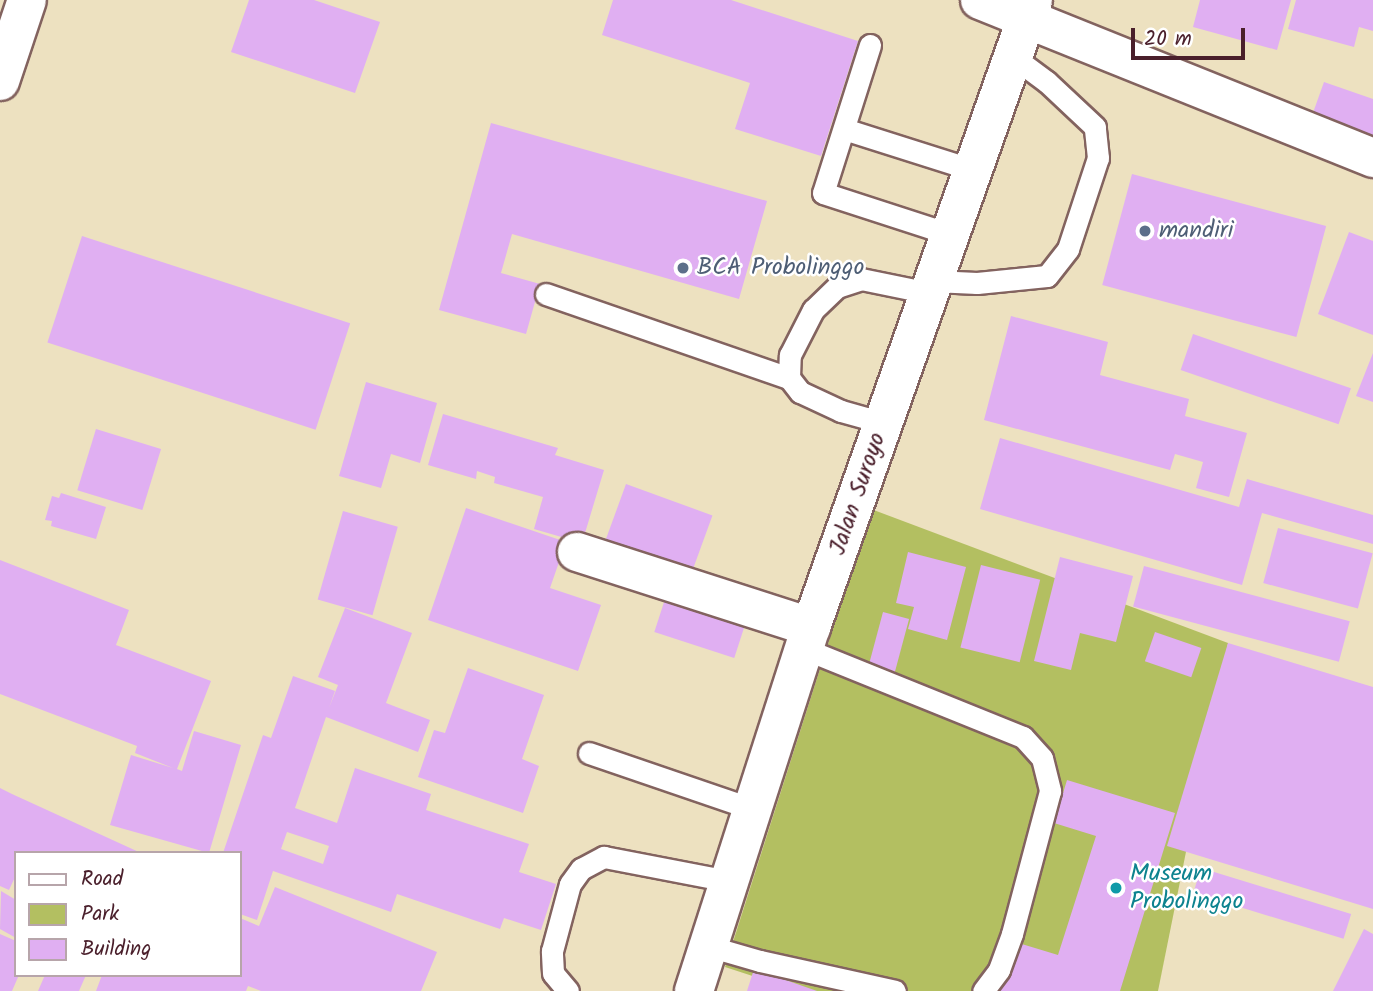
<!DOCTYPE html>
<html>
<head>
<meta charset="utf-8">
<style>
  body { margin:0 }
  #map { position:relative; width:1373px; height:991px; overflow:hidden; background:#ede1c0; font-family:Kalam,sans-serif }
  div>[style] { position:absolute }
  .green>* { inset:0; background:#b3bf61 }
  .building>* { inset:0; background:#e0aff2; transform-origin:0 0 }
  .roads { filter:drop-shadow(2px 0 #83635f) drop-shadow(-2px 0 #83635f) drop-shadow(0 2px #83635f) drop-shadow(0 -2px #83635f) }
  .service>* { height:21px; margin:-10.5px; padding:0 10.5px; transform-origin:10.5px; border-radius:10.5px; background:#fff }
  .minor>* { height:38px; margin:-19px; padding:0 19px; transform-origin:19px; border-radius:19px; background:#fff }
  .tertiary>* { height:38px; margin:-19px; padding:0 19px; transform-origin:19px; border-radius:19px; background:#fff }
  .secondary>* { height:38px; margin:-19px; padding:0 19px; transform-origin:19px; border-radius:19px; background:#fff }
  .dots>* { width:19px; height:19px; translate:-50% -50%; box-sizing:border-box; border:4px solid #fff; border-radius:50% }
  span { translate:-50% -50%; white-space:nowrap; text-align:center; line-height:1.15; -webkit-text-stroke:5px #fff; paint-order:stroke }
  .service-label { font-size:24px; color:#4e5e75 }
  .left { translate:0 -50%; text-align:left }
  .street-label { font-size:24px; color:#4a1f2b }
  .culture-label { font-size:24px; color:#0d838f }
  .legend { position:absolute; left:14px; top:851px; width:228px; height:126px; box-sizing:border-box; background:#fff; border:2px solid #b7a5aa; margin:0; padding:9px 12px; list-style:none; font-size:21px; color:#4a1f2b }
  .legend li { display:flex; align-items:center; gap:14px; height:35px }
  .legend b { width:35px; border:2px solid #b7a5aa }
  .scale { position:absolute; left:1131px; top:28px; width:114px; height:32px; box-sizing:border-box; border:4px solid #4a1f2b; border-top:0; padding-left:9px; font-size:21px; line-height:24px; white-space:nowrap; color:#4a1f2b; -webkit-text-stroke:5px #fff; paint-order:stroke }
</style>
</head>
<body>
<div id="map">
  <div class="green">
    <i style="clip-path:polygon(871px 509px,1228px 643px,1158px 991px,798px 991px,725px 967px)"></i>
  </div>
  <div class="building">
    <i style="clip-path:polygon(249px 0,314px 0,380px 22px,355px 93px,231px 52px)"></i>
    <i style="clip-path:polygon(613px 0,731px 0,858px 41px,821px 156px,735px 129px,750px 83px,602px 35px)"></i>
    <i style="clip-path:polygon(1200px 0,1291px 0,1277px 50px,1193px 27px)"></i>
    <i style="clip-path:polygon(1296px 0,1373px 0,1373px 31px,1359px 27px,1354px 47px,1288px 29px)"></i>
    <i style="clip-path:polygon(1324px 82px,1373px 99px,1373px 147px,1309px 124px)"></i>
    <i style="clip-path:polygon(491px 123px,767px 201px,739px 299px,512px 234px,501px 273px,540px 284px,526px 334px,439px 310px)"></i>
    <i style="left:1132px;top:174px;width:201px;height:115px;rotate:15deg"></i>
    <i style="clip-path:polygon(1349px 232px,1373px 241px,1373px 335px,1318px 314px)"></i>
    <i style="left:82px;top:236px;width:282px;height:112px;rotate:18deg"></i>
    <i style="clip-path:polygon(1011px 316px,1108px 342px,1100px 375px,1189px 399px,1185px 416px,1247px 433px,1229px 497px,1196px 488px,1203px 462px,1175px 454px,1170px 470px,984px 420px)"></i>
    <i style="left:1193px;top:334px;width:167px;height:38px;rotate:19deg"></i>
    <i style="clip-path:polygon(1373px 353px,1373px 402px,1356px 396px)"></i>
    <i style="clip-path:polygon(366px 382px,437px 403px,420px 463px,391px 454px,381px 488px,339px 476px)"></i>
    <i style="clip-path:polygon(443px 414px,558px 448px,555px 455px,604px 470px,582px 543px,534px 529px,543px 497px,494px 483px,495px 477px,477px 471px,476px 479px,428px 465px)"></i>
    <i style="left:96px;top:429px;width:68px;height:64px;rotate:17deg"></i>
    <i style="clip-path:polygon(1000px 438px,1239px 507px,1247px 479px,1373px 515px,1373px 544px,1262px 513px,1242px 585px,980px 509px)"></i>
    <i style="left:626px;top:484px;width:92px;height:66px;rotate:20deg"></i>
    <i style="clip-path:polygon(61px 493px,106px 507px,96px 539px,51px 526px,52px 521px,45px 520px,52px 496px,59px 498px)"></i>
    <i style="clip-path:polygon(466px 508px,566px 542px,550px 588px,601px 605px,578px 671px,428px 620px)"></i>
    <i style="left:343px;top:511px;width:57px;height:92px;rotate:16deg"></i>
    <i style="left:1278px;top:528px;width:98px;height:57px;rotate:15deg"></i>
    <i style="clip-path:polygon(908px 552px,966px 567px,947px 640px,908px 629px,914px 607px,896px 603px)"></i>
    <i style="clip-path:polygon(1060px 557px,1133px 576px,1116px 642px,1080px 633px,1071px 670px,1034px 661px)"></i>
    <i style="clip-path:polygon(0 560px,129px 610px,116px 645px,211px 681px,177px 769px,182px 771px,194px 731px,241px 745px,209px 853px,110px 825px,131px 755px,173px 768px,135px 753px,137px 746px,0 694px)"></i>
    <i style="left:981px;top:565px;width:61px;height:85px;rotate:14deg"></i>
    <i style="left:1144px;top:566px;width:213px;height:42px;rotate:15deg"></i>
    <i style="left:667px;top:593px;width:84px;height:41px;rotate:18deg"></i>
    <i style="clip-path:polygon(evenodd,345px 608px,412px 633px,386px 703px,430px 720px,418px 752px,326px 717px,295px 808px,337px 823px,355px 768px,431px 794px,426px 810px,529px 844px,519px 872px,556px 884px,541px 930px,504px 918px,500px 929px,397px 894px,391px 912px,273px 871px,257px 920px,240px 914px,240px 853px,223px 853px,263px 735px,271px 738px,293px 676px,335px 691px,329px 708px,338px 685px,318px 677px,345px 608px,287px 832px,329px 846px,323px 864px,281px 849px,287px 832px)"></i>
    <i style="left:883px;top:612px;width:27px;height:58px;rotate:15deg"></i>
    <i style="left:1155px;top:632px;width:49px;height:31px;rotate:19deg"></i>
    <i style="clip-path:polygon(1228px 643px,1373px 687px,1373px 909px,1167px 846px)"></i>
    <i style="clip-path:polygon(468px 668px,544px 695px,522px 759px,539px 766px,523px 813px,418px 777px,434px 730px,445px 733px)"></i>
    <i style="clip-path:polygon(1067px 780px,1175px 813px,1120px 991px,996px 991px,1012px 941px,1058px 955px,1096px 836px,1054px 823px)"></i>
    <i style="clip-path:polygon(0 788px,12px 794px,141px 853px,16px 853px,16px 875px,9px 890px,0 886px)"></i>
    <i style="left:1201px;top:868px;width:157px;height:26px;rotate:17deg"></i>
    <i style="clip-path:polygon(275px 887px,437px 952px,421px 991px,261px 991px,248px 986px,246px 991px,96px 991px,102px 975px,240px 975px,240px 918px,259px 926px)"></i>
    <i style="clip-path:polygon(1px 891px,16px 900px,16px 938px,0 929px)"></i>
    <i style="clip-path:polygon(1364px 929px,1373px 934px,1373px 991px,1333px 991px)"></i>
    <i style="clip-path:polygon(0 934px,16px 941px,16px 975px,19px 975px,12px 991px,0 991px)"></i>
    <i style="clip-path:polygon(754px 969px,817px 991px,747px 991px)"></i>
    <i style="clip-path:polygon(45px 975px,86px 975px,79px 991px,38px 991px)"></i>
  </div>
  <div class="roads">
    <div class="service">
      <i style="left:870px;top:45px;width:155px;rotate:107.6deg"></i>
      <i style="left:823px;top:193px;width:133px;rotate:18deg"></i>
      <i style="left:844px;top:129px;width:135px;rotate:17.6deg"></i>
      <i style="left:933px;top:281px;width:44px;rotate:2.6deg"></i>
      <i style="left:977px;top:283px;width:70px;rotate:-5.7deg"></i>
      <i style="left:1047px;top:276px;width:34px;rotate:-52deg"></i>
      <i style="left:1068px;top:249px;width:96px;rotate:-71.8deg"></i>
      <i style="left:1098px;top:158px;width:31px;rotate:-96deg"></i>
      <i style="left:1095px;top:127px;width:66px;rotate:-136.8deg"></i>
      <i style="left:1047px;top:82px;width:44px;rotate:-143.4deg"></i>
      <i style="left:546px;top:294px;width:257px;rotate:19.1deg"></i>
      <i style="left:884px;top:423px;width:45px;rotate:-164.4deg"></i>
      <i style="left:841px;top:411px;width:45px;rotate:-155.1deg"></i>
      <i style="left:800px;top:392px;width:18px;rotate:-128deg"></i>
      <i style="left:789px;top:378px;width:23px;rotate:-88deg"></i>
      <i style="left:790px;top:355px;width:51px;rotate:-62.9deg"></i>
      <i style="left:813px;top:310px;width:33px;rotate:-44deg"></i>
      <i style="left:837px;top:287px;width:25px;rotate:-18deg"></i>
      <i style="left:861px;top:279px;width:70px;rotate:11.5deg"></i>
      <i style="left:805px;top:649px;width:235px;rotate:22deg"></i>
      <i style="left:1023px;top:737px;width:28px;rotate:48deg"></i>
      <i style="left:1042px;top:758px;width:34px;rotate:76deg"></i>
      <i style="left:1050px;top:791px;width:148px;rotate:104.9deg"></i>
      <i style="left:1012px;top:934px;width:38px;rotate:110deg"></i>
      <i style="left:999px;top:970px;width:26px;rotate:127deg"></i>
      <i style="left:589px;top:753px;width:173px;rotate:18.9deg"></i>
      <i style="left:708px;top:946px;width:54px;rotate:16.1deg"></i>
      <i style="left:760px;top:961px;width:138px;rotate:12.5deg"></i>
      <i style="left:568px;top:991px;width:23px;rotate:-130deg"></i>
      <i style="left:553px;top:973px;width:22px;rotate:-93deg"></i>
      <i style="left:552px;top:951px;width:69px;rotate:-75deg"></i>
      <i style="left:570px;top:884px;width:19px;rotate:-54deg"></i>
      <i style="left:581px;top:869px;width:26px;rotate:-28deg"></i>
      <i style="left:604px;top:857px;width:127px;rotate:10.9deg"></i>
    </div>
    <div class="minor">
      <i style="left:577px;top:552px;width:246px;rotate:17.8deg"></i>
    </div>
    <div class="tertiary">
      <i style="left:980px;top:0;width:424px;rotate:21.9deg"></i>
    </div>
    <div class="secondary">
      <i style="left:0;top:81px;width:85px;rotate:-71.6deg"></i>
      <i style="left:694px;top:991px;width:382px;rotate:-72.2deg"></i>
      <i style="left:811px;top:627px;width:665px;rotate:-70.5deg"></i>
    </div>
  </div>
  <div class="dots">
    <i style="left:1145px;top:231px;background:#5c6f8a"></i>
    <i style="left:683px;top:268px;background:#5c6f8a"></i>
    <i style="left:1116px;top:888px;background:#0f9aa8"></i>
  </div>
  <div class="service-label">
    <span class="left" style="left:1159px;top:231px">mandiri</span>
    <span class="left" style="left:697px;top:268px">BCA Probolinggo</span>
  </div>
  <div class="street-label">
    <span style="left:858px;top:494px;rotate:-71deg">Jalan Suroyo</span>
  </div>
  <div class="culture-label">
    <span class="left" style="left:1130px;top:888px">Museum<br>Probolinggo</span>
  </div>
  <ul class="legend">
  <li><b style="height:9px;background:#fff"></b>Road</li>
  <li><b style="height:19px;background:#b3bf61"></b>Park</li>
  <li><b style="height:19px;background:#e0aff2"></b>Building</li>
  </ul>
  <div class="scale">20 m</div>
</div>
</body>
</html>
